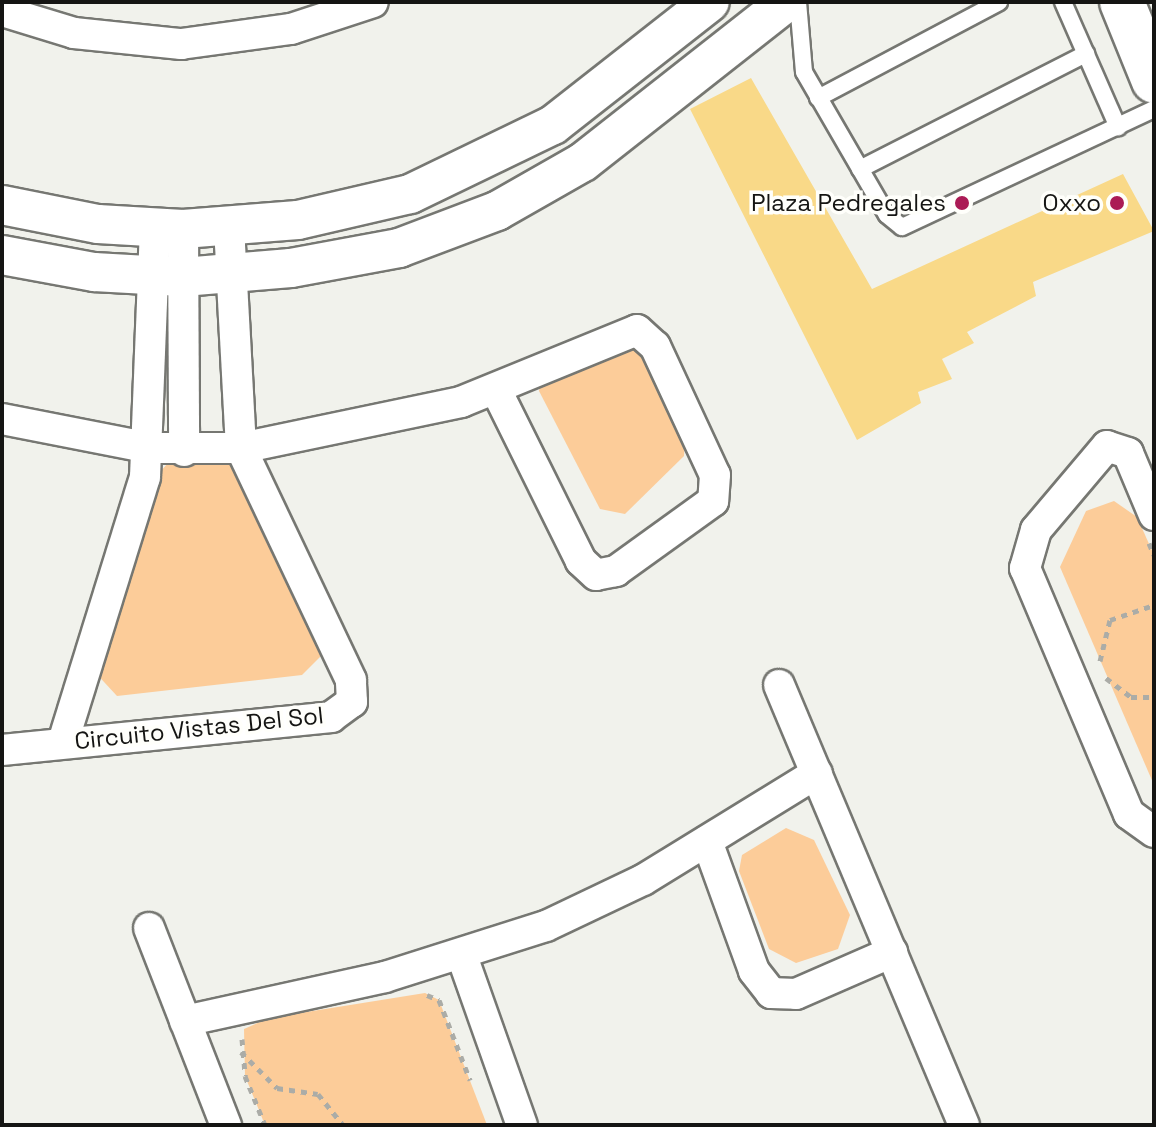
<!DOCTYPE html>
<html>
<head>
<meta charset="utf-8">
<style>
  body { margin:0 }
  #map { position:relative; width:1156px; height:1127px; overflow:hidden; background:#f1f2ec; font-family:"Space Grotesk",sans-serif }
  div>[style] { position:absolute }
  .green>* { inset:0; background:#fccc99 }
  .building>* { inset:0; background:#f9d988 }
  .path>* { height:5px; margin-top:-2.5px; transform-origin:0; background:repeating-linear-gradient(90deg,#abaca7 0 6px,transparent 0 12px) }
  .roads { filter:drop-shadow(2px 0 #767772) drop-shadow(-2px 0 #767772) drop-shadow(0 2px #767772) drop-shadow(0 -2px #767772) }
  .service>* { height:16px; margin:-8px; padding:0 8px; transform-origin:8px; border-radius:8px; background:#fff }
  .minor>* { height:30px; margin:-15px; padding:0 15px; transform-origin:15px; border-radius:15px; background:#fff }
  .tertiary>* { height:38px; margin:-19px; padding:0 19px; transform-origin:19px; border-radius:19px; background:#fff }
  .secondary>* { height:44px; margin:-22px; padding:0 22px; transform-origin:22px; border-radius:22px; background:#fff }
  .dots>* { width:22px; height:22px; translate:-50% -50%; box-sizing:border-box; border:4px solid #fffffb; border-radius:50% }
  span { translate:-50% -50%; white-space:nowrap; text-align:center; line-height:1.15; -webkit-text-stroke:7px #fffffb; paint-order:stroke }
  .poi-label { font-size:24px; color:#151513 }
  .right { translate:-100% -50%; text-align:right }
  .street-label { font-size:24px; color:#151513 }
  .frame { position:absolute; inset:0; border:4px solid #151513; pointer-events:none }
</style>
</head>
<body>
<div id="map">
  <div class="green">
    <i style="clip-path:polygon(636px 340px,685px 437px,684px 456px,625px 514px,600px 509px,539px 391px,542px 375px)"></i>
    <i style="clip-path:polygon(224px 459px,239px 470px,325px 652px,302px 675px,117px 696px,92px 669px,158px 474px,170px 461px)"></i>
    <i style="clip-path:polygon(1114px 501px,1137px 517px,1154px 555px,1154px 785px,1060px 567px,1086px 511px)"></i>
    <i style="clip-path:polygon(786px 828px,814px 840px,850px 915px,838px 949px,796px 963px,769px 949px,739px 871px,742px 855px)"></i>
    <i style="clip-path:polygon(425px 993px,439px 1000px,487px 1125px,265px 1125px,245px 1076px,244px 1029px,269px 1018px)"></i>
  </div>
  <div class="building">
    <i style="clip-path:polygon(751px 78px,872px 289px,1123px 174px,1154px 231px,1033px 282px,1036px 296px,967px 332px,974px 343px,942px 359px,952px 379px,918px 392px,921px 403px,857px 440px,690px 109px)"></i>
  </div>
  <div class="path">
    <i style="left:1149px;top:543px;width:13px;rotate:67deg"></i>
    <i style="left:1100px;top:661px;width:42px;rotate:-76.3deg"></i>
    <i style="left:1110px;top:620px;width:46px;rotate:-18.8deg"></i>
    <i style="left:1106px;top:678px;width:31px;rotate:37deg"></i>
    <i style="left:1131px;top:697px;width:23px"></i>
    <i style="left:427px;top:995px;width:13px;rotate:23deg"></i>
    <i style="left:439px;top:1000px;width:86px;rotate:68.8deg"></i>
    <i style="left:242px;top:1039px;width:37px;rotate:85deg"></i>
    <i style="left:245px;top:1076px;width:53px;rotate:67.8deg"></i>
    <i style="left:241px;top:1052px;width:51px;rotate:45deg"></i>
    <i style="left:277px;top:1088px;width:41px;rotate:8.3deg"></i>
    <i style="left:318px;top:1094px;width:40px;rotate:51deg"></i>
  </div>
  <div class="roads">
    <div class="service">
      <i style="left:798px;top:2px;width:70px;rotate:85.1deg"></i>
      <i style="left:804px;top:72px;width:165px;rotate:59.9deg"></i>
      <i style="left:887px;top:215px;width:19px;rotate:39deg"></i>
      <i style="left:902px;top:227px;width:278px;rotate:-25.1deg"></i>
      <i style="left:1063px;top:2px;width:137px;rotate:66.3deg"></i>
      <i style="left:818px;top:98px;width:205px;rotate:-27.9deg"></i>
      <i style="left:860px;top:169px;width:254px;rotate:-27deg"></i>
    </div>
    <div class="minor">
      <i style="left:2px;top:11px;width:75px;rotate:17deg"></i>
      <i style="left:74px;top:33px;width:108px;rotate:5.9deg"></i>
      <i style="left:181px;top:44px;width:111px;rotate:-7.8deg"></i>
      <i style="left:291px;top:29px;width:86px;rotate:-18.2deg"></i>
      <i style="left:183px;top:229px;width:222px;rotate:89.7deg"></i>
      <i style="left:2px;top:419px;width:151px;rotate:11.1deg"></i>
      <i style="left:150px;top:448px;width:91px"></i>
      <i style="left:241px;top:448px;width:225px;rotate:-11.8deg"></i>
      <i style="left:461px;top:402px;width:190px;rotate:-22.2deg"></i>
      <i style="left:637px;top:330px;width:24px;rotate:42deg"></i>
      <i style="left:655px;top:346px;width:142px;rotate:65.1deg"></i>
      <i style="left:715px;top:475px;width:26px;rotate:94deg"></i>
      <i style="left:713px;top:501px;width:120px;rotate:144.2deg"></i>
      <i style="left:616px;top:571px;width:20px;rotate:169deg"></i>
      <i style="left:596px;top:575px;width:21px;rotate:-137deg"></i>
      <i style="left:581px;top:561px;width:191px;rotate:-116.4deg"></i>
      <i style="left:1154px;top:515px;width:67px;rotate:-112.8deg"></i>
      <i style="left:1128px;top:453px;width:22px;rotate:-162deg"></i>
      <i style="left:1107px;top:446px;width:110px;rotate:130.2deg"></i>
      <i style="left:1036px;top:530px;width:40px;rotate:106deg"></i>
      <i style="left:1025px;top:568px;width:267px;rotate:67.1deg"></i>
      <i style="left:1129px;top:814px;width:31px;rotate:36deg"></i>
      <i style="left:779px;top:685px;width:477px;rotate:67.2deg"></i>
      <i style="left:63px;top:742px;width:277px;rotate:-72.8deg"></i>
      <i style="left:145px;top:477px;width:248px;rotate:-87.7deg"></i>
      <i style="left:2px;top:750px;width:331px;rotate:-5.7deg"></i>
      <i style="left:331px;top:717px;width:26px;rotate:-36deg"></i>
      <i style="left:352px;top:702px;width:22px;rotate:-93deg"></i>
      <i style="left:351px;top:680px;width:257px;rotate:-115.4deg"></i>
      <i style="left:241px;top:448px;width:221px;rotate:-93.1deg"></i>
      <i style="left:707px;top:841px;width:138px;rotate:70.1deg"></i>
      <i style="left:754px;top:971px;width:28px;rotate:52deg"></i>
      <i style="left:771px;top:993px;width:25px;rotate:2deg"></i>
      <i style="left:796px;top:994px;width:105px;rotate:-23.6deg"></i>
      <i style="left:149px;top:928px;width:212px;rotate:68.7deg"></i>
      <i style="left:462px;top:956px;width:179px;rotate:70.5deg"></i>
      <i style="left:185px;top:1021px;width:205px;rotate:-12.4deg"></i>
      <i style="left:385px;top:977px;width:169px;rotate:-17.6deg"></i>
      <i style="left:546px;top:926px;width:107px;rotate:-25.4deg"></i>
      <i style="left:643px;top:880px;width:204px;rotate:-31.6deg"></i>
    </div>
    <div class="tertiary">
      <i style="left:2px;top:205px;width:98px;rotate:11.2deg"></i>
      <i style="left:98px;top:224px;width:85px;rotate:3.4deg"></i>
      <i style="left:183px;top:229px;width:115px;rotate:-4.5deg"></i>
      <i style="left:298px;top:220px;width:115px;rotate:-13.1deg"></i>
      <i style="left:410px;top:194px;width:159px;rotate:-25.8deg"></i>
      <i style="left:553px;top:125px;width:199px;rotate:-38.1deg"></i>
      <i style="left:2px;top:255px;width:94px;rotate:10.5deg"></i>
      <i style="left:94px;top:272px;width:89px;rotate:3.2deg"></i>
      <i style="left:183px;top:277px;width:108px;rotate:-4.8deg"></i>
      <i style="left:291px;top:268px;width:110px;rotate:-10.5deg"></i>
      <i style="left:399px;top:248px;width:105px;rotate:-20.7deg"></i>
      <i style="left:497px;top:211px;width:99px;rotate:-29.7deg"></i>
      <i style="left:583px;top:162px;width:258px;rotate:-38.2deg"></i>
    </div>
    <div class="secondary">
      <i style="left:1122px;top:2px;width:85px;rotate:67.9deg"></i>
    </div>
  </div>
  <div class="dots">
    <i style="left:962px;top:203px;background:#ab1b55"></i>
    <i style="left:1117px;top:203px;background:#ab1b55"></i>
  </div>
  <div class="poi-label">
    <span class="right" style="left:946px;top:203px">Plaza Pedregales</span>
    <span class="right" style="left:1101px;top:203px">Oxxo</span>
  </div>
  <div class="street-label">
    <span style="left:199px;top:728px;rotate:-6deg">Circuito Vistas Del Sol</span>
  </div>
  <div class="frame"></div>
</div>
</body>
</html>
